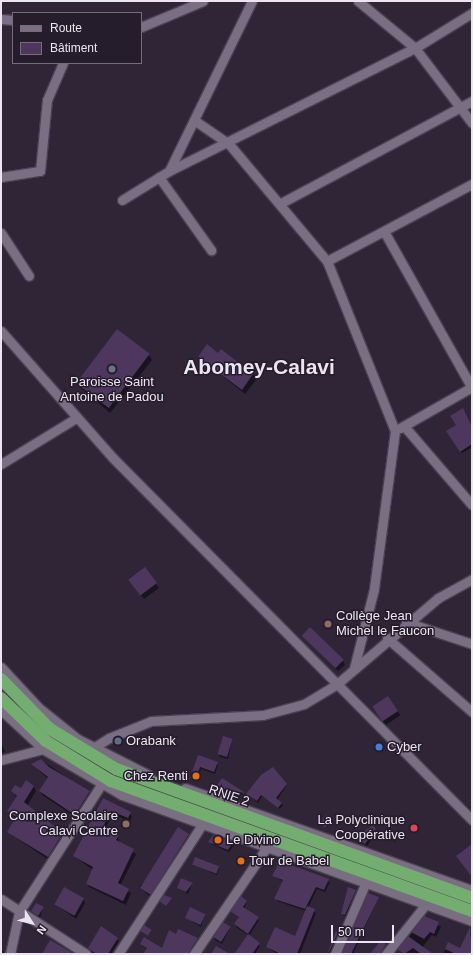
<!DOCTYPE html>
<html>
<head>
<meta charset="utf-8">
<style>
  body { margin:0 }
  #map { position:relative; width:473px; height:955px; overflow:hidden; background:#2f2537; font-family:Helvetica,sans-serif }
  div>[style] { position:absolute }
  .shadow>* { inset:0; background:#0007; transform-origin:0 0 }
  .building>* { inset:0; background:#4d375d; transform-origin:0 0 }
  .roads { filter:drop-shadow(1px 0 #4a4251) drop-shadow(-1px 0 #4a4251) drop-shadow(0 1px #4a4251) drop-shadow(0 -1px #4a4251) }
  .street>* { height:9px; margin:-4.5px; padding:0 4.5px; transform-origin:4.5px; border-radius:4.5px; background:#796e82 }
  .highway>* { height:12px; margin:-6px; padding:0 6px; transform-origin:6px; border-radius:6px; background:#73ad6f }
  .dots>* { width:11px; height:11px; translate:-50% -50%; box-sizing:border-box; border:2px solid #251c2c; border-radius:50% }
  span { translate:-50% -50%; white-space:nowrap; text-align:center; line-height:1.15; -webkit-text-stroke:3px #251c2c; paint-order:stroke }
  .poi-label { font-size:13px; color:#ebe5f1 }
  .left { translate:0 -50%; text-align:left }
  .right { translate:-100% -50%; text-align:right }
  .street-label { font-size:13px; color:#ebe5f1 }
  .town-label { font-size:21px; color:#ebe5f1; font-weight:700 }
  .frame { position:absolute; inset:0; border:2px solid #ebe5f1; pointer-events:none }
  .legend { position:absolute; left:12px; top:12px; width:130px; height:52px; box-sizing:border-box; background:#251c2c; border:1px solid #746c7b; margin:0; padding:5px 7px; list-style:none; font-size:12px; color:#ebe5f1 }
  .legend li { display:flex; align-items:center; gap:8px; height:20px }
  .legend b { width:20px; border:1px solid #746c7b }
  .north { position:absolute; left:12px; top:903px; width:40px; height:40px; -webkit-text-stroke:3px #251c2c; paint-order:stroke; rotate:126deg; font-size:11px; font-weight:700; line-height:16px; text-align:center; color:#ebe5f1 }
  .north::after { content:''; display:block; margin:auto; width:14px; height:18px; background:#ebe5f1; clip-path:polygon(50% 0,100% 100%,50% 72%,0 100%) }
  .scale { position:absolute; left:331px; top:925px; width:63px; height:18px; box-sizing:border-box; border:2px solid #ebe5f1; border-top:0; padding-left:5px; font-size:12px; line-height:14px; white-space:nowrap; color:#ebe5f1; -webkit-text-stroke:3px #251c2c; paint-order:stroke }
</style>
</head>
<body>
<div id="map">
  <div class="shadow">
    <i style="clip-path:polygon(218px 354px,253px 374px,256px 380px,245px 394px,199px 357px)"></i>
    <i style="clip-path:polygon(149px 355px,152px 360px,110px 413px,76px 384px)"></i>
    <i style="clip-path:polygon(457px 425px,472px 427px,472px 447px,462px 453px,447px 431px)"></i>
    <i style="clip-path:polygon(144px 569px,159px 588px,144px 599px,132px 584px)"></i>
    <i style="clip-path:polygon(302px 635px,343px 661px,345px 665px,338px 671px)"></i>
    <i style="left:388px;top:697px;width:22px;height:18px;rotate:56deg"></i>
    <i style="clip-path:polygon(232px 740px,228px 759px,220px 757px,218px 754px)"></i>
    <i style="clip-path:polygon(1px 742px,5px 752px,1px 753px)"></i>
    <i style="clip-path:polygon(199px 757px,218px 765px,215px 774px,201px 769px,197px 781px,191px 777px)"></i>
    <i style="clip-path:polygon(41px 760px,89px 792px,91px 795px,77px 818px,42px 795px,40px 791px,48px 779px,32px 764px)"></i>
    <i style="clip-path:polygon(223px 780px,243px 794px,244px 795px,218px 789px)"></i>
    <i style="clip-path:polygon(287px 785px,277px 800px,283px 805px,280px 809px,262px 796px,258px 803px,247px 794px)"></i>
    <i style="clip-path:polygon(34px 787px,36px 791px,27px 806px,65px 838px,50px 861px,8px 832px,16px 819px,8px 811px,17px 798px,12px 791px)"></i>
    <i style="clip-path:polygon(104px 799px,132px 816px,130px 822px,113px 814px,105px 829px,118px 835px,119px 843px,136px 854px,120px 886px,131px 893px,126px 905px,89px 887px,87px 884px,93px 870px,74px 856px)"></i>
    <i style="clip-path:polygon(331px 821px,326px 828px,321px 824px)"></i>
    <i style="clip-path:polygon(373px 826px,377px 832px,367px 846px,356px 838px)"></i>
    <i style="clip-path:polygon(188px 835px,191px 840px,153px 899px,139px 887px)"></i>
    <i style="clip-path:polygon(214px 836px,233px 843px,234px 845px,229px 852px,211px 844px)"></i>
    <i style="clip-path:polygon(191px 863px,218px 867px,219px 869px,217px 875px)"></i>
    <i style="clip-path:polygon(273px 876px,330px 882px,325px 892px,317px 889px,308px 908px,316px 913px,300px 954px,277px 954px,267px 947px,296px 938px,306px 911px,277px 901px,283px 881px)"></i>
    <i style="clip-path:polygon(192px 884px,188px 894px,178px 888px)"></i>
    <i style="clip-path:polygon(355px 891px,346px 917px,343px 915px,342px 913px)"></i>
    <i style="clip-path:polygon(378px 898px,353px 954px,343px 954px)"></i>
    <i style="clip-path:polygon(83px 899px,85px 903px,76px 919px,55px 904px)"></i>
    <i style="clip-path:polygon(247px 902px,244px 909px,259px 920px,249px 936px,260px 946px,255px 954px,234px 954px,248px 935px,236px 927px,240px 918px,232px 911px)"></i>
    <i style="clip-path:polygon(43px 908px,40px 918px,32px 911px)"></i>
    <i style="clip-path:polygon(204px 915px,201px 927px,186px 918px)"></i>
    <i style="clip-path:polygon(425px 917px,441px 927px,436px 937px,432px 935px,422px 948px,431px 954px,402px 954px,399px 949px)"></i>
    <i style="clip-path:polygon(102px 928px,119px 941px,111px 954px,93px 954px,89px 948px)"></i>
    <i style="clip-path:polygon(230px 928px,222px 944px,215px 940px,214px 937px)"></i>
    <i style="clip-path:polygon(468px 932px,472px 934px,472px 954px,443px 954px,448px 944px,460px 949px)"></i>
    <i style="clip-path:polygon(338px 934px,339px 935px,330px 954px,329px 952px)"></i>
    <i style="clip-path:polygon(197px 938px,192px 951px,185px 948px,181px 954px,145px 954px,147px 949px,141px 944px,162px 949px)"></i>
    <i style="clip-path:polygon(1px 950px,4px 952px,5px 954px,1px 954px)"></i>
  </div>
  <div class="building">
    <i style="left:117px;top:329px;width:41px;height:68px;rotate:37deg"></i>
    <i style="clip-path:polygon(207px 344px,218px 353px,221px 349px,253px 374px,242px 390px,198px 357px)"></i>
    <i style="clip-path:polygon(463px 408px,472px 427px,472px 444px,460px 452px,446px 431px,456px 425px,450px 416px)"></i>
    <i style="left:145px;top:567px;width:20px;height:21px;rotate:53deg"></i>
    <i style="left:310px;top:627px;width:47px;height:12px;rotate:44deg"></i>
    <i style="left:388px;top:696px;width:18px;height:19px;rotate:56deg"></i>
    <i style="left:223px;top:736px;width:10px;height:19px;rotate:17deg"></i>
    <i style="clip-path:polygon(198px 755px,218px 762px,214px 772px,200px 767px,197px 779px,190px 778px)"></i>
    <i style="clip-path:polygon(41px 759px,49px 767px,90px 791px,75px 815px,39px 791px,48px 777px,31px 764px)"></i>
    <i style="clip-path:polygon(273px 767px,287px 784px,276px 798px,282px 803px,278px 808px,261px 795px,257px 801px,246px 794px,261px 775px)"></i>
    <i style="clip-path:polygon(222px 778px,244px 792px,244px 793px,216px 787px)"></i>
    <i style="clip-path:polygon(26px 780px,34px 786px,24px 802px,63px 833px,48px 857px,7px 832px,16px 817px,7px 811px,17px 796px,11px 791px,15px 785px,21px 788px)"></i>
    <i style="clip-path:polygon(103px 798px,131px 812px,128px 818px,111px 811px,103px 827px,119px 835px,116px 840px,134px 849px,118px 883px,129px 889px,123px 901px,86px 884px,93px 867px,73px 856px)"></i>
    <i style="clip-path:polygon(326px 815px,332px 820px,325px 828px,320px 823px)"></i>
    <i style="clip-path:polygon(373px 825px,376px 829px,365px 844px,355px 838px)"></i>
    <i style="left:178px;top:827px;width:13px;height:72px;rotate:32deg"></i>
    <i style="clip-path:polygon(213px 835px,233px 842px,228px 850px,208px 842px)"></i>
    <i style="clip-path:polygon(472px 844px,472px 877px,456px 856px)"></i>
    <i style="left:195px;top:857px;width:26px;height:8px;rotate:21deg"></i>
    <i style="clip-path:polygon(280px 861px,329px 879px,324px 890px,316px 887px,305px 909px,274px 899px,283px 880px,272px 876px)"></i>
    <i style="clip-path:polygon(181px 878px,193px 883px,186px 892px,177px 888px)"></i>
    <i style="left:64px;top:887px;width:23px;height:20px;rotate:29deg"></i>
    <i style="clip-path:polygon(348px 887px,356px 890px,345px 915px,341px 914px)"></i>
    <i style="clip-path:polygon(368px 893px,379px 897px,351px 954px,342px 954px)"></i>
    <i style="clip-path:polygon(164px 895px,172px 898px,166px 906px,159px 901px)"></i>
    <i style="clip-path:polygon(241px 896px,247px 901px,243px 907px,259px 917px,248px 934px,234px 924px,239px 917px,230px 911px)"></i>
    <i style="clip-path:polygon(36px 903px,44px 907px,38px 916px,31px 911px)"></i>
    <i style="clip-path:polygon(307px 906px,315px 909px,297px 954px,281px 954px,266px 947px,275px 927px,295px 936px)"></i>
    <i style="left:190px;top:907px;width:17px;height:12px;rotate:25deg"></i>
    <i style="clip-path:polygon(424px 916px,439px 922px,434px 934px,430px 932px,424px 939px,411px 932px)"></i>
    <i style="left:223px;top:922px;width:9px;height:18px;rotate:32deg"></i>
    <i style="left:144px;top:925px;width:9px;height:7px;rotate:32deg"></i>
    <i style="clip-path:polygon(101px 926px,118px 938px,108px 954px,96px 954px,88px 948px)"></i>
    <i style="clip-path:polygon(470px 927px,472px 954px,456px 954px,445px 949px,448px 942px,460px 948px)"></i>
    <i style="clip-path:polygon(178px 929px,198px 938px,188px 954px,143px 954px,147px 948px,140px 944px,144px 937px,162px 948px,169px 930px,176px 934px)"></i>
    <i style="clip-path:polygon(336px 931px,338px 932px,329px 952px,328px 952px)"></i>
    <i style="clip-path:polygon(248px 934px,260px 943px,252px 954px,234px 954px)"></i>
    <i style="clip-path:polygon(408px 936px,433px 954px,421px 954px,413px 948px,404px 954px,397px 949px)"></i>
    <i style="clip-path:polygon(50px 940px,74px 954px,42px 954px)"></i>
    <i style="clip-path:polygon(381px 940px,386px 944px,380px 954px,370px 954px)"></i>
    <i style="clip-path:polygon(216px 946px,230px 954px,211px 954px)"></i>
  </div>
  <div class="roads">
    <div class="street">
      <i style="left:358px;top:1px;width:74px;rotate:39.5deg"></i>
      <i style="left:415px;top:48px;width:94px;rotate:52.8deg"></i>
      <i style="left:1px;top:19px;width:12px;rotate:5deg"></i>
      <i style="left:141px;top:27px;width:67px;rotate:-22.8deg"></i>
      <i style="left:194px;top:120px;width:42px;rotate:34.4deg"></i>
      <i style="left:229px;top:144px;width:153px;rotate:50.1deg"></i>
      <i style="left:327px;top:261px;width:183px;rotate:68.2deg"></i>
      <i style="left:395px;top:431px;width:159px;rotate:97.6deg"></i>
      <i style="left:374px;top:589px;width:81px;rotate:104.2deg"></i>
      <i style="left:169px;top:171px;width:189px;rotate:-64deg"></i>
      <i style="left:1px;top:177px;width:39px;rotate:-9deg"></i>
      <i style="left:40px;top:171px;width:71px;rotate:-84.4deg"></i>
      <i style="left:47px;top:100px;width:40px;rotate:-66.6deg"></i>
      <i style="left:159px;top:177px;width:90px;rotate:54.5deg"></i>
      <i style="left:122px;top:200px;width:55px;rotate:-31.7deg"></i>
      <i style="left:169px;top:171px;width:275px;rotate:-26.6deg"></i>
      <i style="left:415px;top:48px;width:67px;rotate:-31.6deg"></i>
      <i style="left:281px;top:203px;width:217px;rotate:-28.1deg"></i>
      <i style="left:1px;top:233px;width:51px;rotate:56.9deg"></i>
      <i style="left:385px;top:233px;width:178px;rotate:60.7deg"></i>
      <i style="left:327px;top:261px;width:164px;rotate:-28deg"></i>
      <i style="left:1px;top:331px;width:169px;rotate:48.6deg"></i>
      <i style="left:113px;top:458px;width:510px;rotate:45.24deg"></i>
      <i style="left:404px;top:426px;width:104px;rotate:49.3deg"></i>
      <i style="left:400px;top:428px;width:83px;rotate:-29.7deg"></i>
      <i style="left:1px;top:464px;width:88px;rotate:-31.5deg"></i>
      <i style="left:406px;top:622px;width:70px;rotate:18.4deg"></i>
      <i style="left:387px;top:638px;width:113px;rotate:41deg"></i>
      <i style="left:1px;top:667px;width:54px;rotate:47.2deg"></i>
      <i style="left:38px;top:707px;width:51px;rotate:38.7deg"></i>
      <i style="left:78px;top:739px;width:80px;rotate:26.9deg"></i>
      <i style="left:1px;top:710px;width:57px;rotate:42.9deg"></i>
      <i style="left:43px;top:749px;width:91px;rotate:30.2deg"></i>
      <i style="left:122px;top:795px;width:372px;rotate:19.8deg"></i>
      <i style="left:93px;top:748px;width:19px;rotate:-32deg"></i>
      <i style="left:109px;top:738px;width:45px;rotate:-22deg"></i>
      <i style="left:151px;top:721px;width:112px;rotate:-3.1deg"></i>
      <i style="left:263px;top:715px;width:42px;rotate:-15deg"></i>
      <i style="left:304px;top:704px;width:39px;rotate:-31deg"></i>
      <i style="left:337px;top:684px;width:133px;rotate:-40.4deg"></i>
      <i style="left:438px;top:598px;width:39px;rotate:-29deg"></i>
      <i style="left:1px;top:760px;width:43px;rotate:-14.7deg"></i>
      <i style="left:185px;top:788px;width:305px;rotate:19.6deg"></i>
      <i style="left:1px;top:899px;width:101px;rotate:32.9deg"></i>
      <i style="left:10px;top:954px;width:43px;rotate:-77.9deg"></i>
      <i style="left:19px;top:912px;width:151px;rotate:-57.2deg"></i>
      <i style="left:118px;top:954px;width:156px;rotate:-57deg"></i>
      <i style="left:194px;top:954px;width:130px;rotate:-55.7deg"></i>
      <i style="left:335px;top:954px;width:78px;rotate:-66.7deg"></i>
      <i style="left:386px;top:954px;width:64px;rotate:-51.3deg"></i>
    </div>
    <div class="highway">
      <i style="left:1px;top:679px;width:70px;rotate:45.6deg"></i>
      <i style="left:50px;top:729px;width:77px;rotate:31.2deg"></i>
      <i style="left:116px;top:769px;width:379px;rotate:19.9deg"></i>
      <i style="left:1px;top:698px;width:62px;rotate:43.7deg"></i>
      <i style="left:46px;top:741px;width:76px;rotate:31.6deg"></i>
      <i style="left:111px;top:781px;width:384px;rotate:19.8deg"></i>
    </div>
  </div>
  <div class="dots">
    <i style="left:112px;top:369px;background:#6b7280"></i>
    <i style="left:328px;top:624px;background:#8d6e63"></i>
    <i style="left:118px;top:741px;background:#5c6f8a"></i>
    <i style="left:379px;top:747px;background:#3f7fe0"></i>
    <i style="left:196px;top:776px;background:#e8710a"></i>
    <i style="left:126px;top:824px;background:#8d6e63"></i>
    <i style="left:414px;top:828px;background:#e0444e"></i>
    <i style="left:218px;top:840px;background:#e8710a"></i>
    <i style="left:241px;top:861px;background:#e8710a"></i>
  </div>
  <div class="poi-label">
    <span style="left:112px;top:390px">Paroisse Saint<br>Antoine de Padou</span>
    <span class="left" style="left:336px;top:624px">Collège Jean<br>Michel le Faucon</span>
    <span class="left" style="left:126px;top:741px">Orabank</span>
    <span class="left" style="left:387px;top:747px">Cyber</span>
    <span class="right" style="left:188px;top:776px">Chez Renti</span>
    <span class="right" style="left:118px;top:824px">Complexe Scolaire<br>Calavi Centre</span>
    <span class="right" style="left:405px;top:828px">La Polyclinique<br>Coopérative</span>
    <span class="left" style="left:226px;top:840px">Le Divino</span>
    <span class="left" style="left:249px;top:861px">Tour de Babel</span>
  </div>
  <div class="street-label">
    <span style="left:229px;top:796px;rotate:19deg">RNIE 2</span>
  </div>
  <div class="town-label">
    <span style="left:259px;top:367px">Abomey-Calavi</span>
  </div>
  <div class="frame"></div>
  <ul class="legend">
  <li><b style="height:5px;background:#796e82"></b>Route</li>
  <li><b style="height:11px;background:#4d375d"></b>Bâtiment</li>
  </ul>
  <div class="north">N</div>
  <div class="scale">50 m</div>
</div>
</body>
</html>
